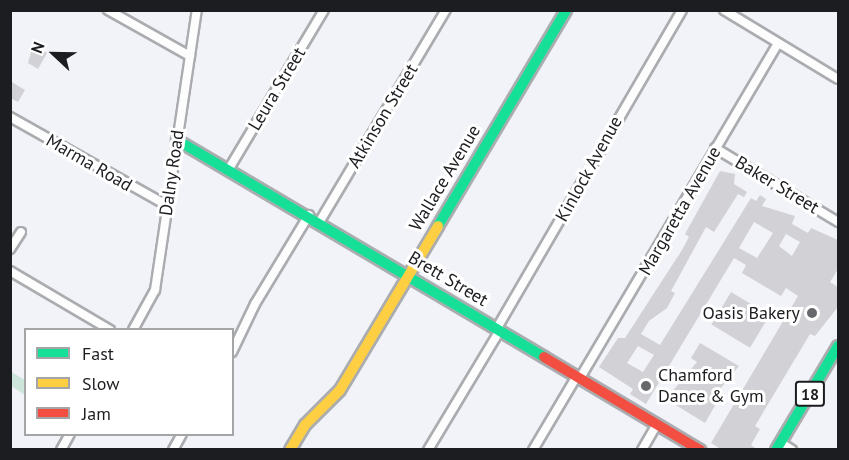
<!DOCTYPE html>
<html>
<head>
<meta charset="utf-8">
<style>
  body { margin:0 }
  #map { position:relative; width:849px; height:460px; overflow:hidden; background:#f1f3f8; font-family:"PT Sans",sans-serif }
  div>[style] { position:absolute }
  .green>* { inset:0; background:#cee5dc }
  .building>* { inset:0; background:#d2d1d5; transform-origin:0 0 }
  .roads { filter:drop-shadow(2px 0 #aaacaf) drop-shadow(-2px 0 #aaacaf) drop-shadow(0 2px #aaacaf) drop-shadow(0 -2px #aaacaf) }
  .street>* { height:8px; margin:-4px; padding:0 4px; transform-origin:4px; border-radius:4px; background:#fdfdfe }
  .fast>* { height:10px; margin:-5px; padding:0 5px; transform-origin:5px; border-radius:5px; background:#16e098 }
  .slow>* { height:10px; margin:-5px; padding:0 5px; transform-origin:5px; border-radius:5px; background:#ffcf43 }
  .jam>* { height:10px; margin:-5px; padding:0 5px; transform-origin:5px; border-radius:5px; background:#f24e42 }
  .dots>* { width:16px; height:16px; translate:-50% -50%; box-sizing:border-box; border:3px solid #fff; border-radius:50% }
  span { translate:-50% -50%; white-space:nowrap; text-align:center; line-height:1.15; -webkit-text-stroke:6px #fff; paint-order:stroke }
  .shield-label span { padding:2px 4px; background:#fff; border:2px solid; border-radius:4px; -webkit-text-stroke-width:0 }
  .shield-label { font-size:16px; color:#1c1d20; font-weight:700 }
  .street-label { font-size:18px; color:#1c1d20 }
  .poi-label { font-size:18px; color:#1c1d20 }
  .right { translate:-100% -50%; text-align:right }
  .left { translate:0 -50%; text-align:left }
  .frame { position:absolute; inset:0; border:12px solid #1c1d20; pointer-events:none }
  .legend { position:absolute; left:24px; top:328px; width:210px; height:108px; box-sizing:border-box; background:#fff; border:2px solid #a4a5a6; margin:0; padding:8px 10px; list-style:none; font-size:18px; color:#1c1d20 }
  .legend li { display:flex; align-items:center; gap:12px; height:30px }
  .legend b { width:30px; border:2px solid #a4a5a6 }
  .north { position:absolute; left:24px; top:24px; width:60px; height:60px; -webkit-text-stroke:4px #fff; paint-order:stroke; rotate:292deg; font-size:16px; font-weight:700; line-height:24px; text-align:center; color:#1c1d20 }
  .north::after { content:''; display:block; margin:auto; width:21px; height:27px; background:#1c1d20; clip-path:polygon(50% 0,100% 100%,50% 72%,0 100%) }
</style>
</head>
<body>
<div id="map">
  <div class="green">
    <i style="clip-path:polygon(10px 371px,25px 380px,25px 395px,11px 386px)"></i>
  </div>
  <div class="building">
    <i style="clip-path:polygon(33px 45px,47px 53px,38px 69px,28px 63px)"></i>
    <i style="clip-path:polygon(10px 81px,25px 90px,18px 102px,10px 98px)"></i>
    <i style="clip-path:polygon(evenodd,720px 171px,735px 174px,734px 184px,747px 192px,744px 197px,738px 194px,714px 232px,706px 227px,671px 291px,675px 293px,667px 308px,649px 321px,641px 334px,660px 345px,751px 198px,756px 201px,760px 195px,766px 199px,762px 206px,795px 216px,792px 224px,808px 233px,811px 228px,838px 240px,838px 269px,830px 282px,838px 287px,838px 307px,815px 336px,810px 334px,755px 426px,760px 429px,751px 445px,758px 450px,722px 450px,711px 443px,798px 296px,786px 288px,781px 296px,742px 273px,746px 265px,734px 258px,646px 404px,630px 394px,633px 389px,599px 367px,618px 338px,625px 338px,682px 250px,689px 237px,685px 234px,720px 171px,754px 222px,773px 233px,757px 258px,739px 248px,754px 222px,720px 171px,786px 234px,800px 242px,792px 256px,779px 246px,786px 234px,720px 171px,638px 346px,654px 355px,643px 372px,627px 363px,638px 346px)"></i>
    <i style="left:731px;top:292px;width:45px;height:38px;rotate:31deg"></i>
    <i style="clip-path:polygon(700px 343px,739px 366px,712px 399px,717px 402px,705px 423px,666px 399px,697px 362px,691px 358px)"></i>
  </div>
  <div class="roads">
    <div class="street">
      <i style="left:108px;top:10px;width:94px;rotate:29.3deg"></i>
      <i style="left:724px;top:10px;width:133px;rotate:31.2deg"></i>
      <i style="left:10px;top:117px;width:181px;rotate:29.4deg"></i>
      <i style="left:715px;top:148px;width:144px;rotate:31deg"></i>
      <i style="left:230px;top:167px;width:183px;rotate:-59.1deg"></i>
      <i style="left:320px;top:221px;width:246px;rotate:-59.2deg"></i>
      <i style="left:10px;top:249px;width:20px;rotate:-57deg"></i>
      <i style="left:10px;top:271px;width:116px;rotate:30.5deg"></i>
      <i style="left:497px;top:328px;width:368px;rotate:-59.8deg"></i>
      <i style="left:133px;top:330px;width:46px;rotate:-61.2deg"></i>
      <i style="left:155px;top:290px;width:283px;rotate:-81.5deg"></i>
      <i style="left:232px;top:352px;width:53px;rotate:-64.4deg"></i>
      <i style="left:255px;top:304px;width:104px;rotate:-58.8deg"></i>
      <i style="left:580px;top:378px;width:389px;rotate:-59.4deg"></i>
      <i style="left:781px;top:443px;width:13px;rotate:32deg"></i>
      <i style="left:61px;top:450px;width:18px;rotate:-61deg"></i>
      <i style="left:173px;top:450px;width:18px;rotate:-61deg"></i>
      <i style="left:428px;top:450px;width:140px;rotate:-59deg"></i>
      <i style="left:533px;top:450px;width:86px;rotate:-59.3deg"></i>
      <i style="left:642px;top:450px;width:30px;rotate:-60deg"></i>
    </div>
    <div class="fast">
      <i style="left:177px;top:140px;width:426px;rotate:30.6deg"></i>
      <i style="left:438px;top:226px;width:251px;rotate:-59.3deg"></i>
      <i style="left:776px;top:450px;width:121px;rotate:-59.2deg"></i>
    </div>
    <div class="slow">
      <i style="left:290px;top:450px;width:29px;rotate:-59deg"></i>
      <i style="left:305px;top:425px;width:49px;rotate:-45deg"></i>
      <i style="left:340px;top:390px;width:191px;rotate:-59.1deg"></i>
    </div>
    <div class="jam">
      <i style="left:544px;top:357px;width:182px;rotate:30.8deg"></i>
    </div>
  </div>
  <div class="dots">
    <i style="left:812px;top:313px;background:#67686c"></i>
    <i style="left:646px;top:386px;background:#67686c"></i>
  </div>
  <div class="shield-label">
    <span style="left:810px;top:394px">18</span>
  </div>
  <div class="street-label">
    <span style="left:277px;top:89px;rotate:-59deg">Leura Street</span>
    <span style="left:383px;top:116px;rotate:-59deg">Atkinson Street</span>
    <span style="left:89px;top:163px;rotate:30deg">Marma Road</span>
    <span style="left:589px;top:169px;rotate:-61deg">Kinlock Avenue</span>
    <span style="left:172px;top:173px;rotate:-82deg">Dalny Road</span>
    <span style="left:445px;top:178px;rotate:-59deg">Wallace Avenue</span>
    <span style="left:777px;top:185px;rotate:31deg">Baker Street</span>
    <span style="left:680px;top:211px;rotate:-60deg">Margaretta Avenue</span>
    <span style="left:448px;top:279px;rotate:31deg">Brett Street</span>
  </div>
  <div class="poi-label">
    <span class="right" style="left:800px;top:313px">Oasis Bakery</span>
    <span class="left" style="left:658px;top:386px">Chamford<br>Dance &amp; Gym</span>
  </div>
  <div class="frame"></div>
  <ul class="legend">
  <li><b style="height:8px;background:#16e098"></b>Fast</li>
  <li><b style="height:8px;background:#ffcf43"></b>Slow</li>
  <li><b style="height:8px;background:#f24e42"></b>Jam</li>
  </ul>
  <div class="north">N</div>
</div>
</body>
</html>
